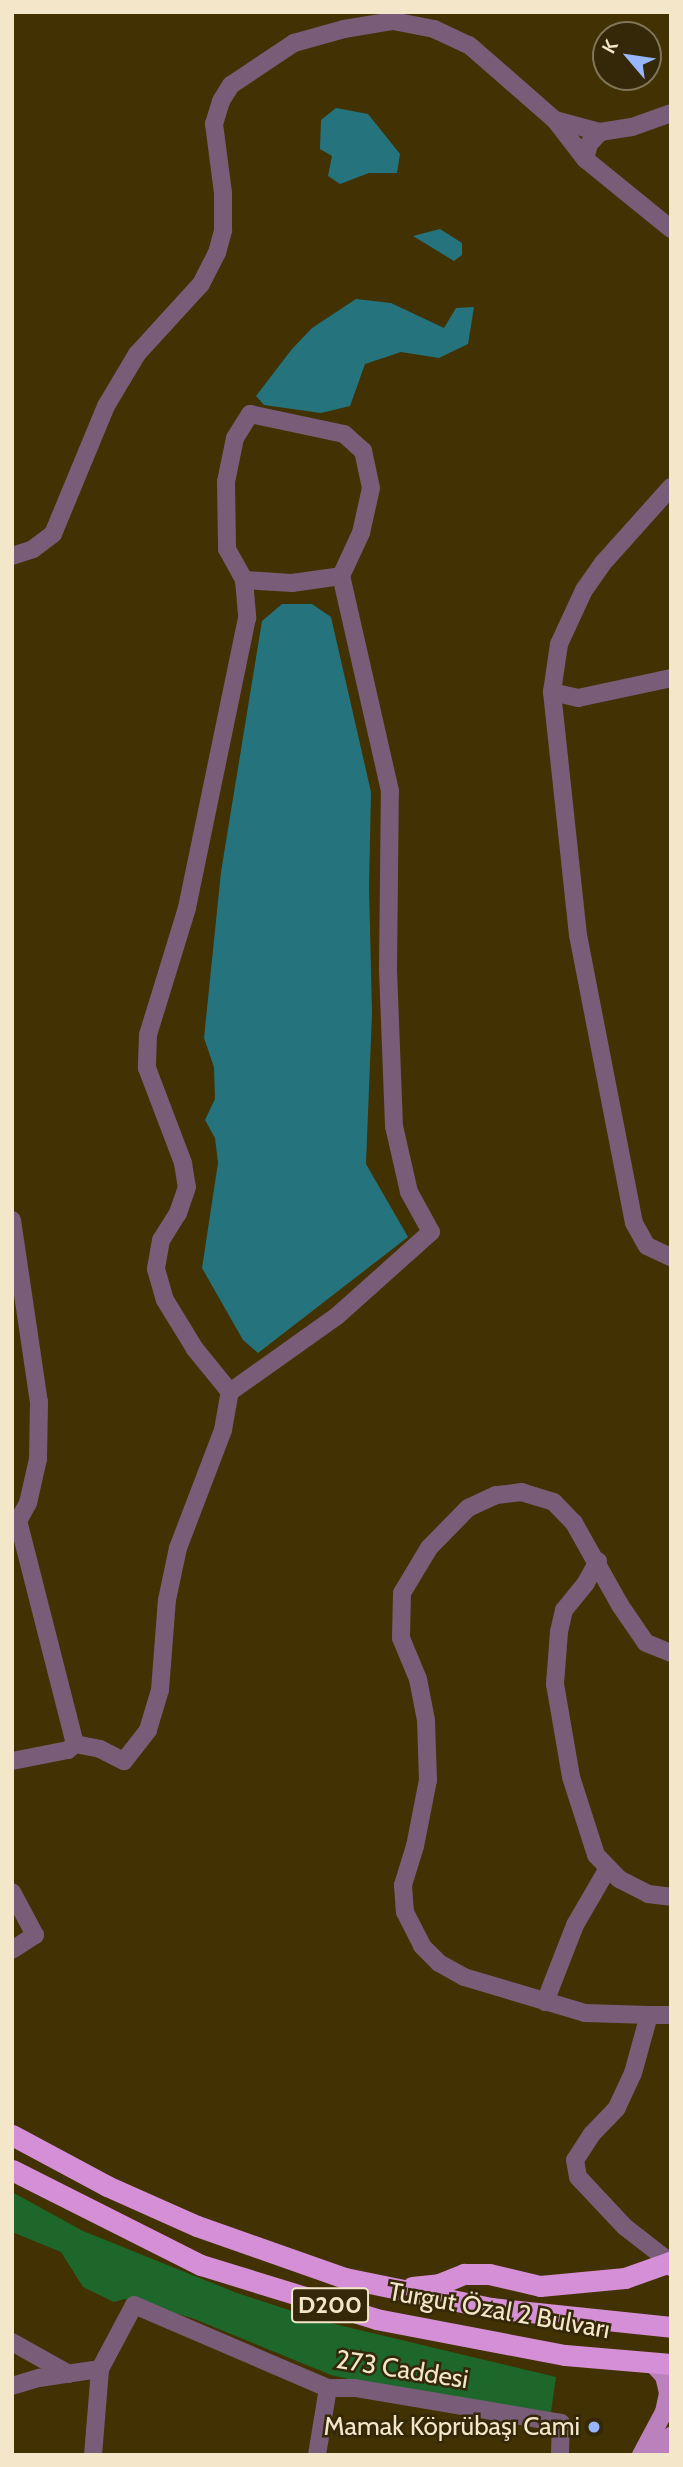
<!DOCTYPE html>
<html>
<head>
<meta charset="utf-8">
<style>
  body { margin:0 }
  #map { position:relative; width:683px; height:2467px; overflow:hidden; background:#423102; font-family:Cabin,sans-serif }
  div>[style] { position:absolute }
  .green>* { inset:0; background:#1e672b }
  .water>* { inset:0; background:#25747d }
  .minor>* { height:18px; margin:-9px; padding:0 9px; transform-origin:9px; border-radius:9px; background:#785c78 }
  .major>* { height:18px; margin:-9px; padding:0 9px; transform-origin:9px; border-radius:9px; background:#bb81bc }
  .highway>* { height:21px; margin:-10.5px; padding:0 10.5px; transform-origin:10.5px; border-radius:10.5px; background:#d58fd7 }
  .dots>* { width:19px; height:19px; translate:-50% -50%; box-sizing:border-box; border:4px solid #342809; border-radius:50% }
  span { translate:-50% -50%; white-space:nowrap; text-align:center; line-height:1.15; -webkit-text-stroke:5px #342809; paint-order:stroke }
  .shield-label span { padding:2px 5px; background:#342809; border:2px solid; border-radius:5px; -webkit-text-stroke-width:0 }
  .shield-label { font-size:24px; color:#f3e6c9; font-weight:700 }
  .street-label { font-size:26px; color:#f3e6c9 }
  .poi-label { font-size:26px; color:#f3e6c9 }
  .right { translate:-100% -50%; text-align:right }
  .frame { position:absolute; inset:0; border:14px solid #f3e6c9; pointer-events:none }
  .north { position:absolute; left:592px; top:21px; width:70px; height:70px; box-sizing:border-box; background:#342809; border:2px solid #807456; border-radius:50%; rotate:299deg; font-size:19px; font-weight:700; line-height:28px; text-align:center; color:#f3e6c9 }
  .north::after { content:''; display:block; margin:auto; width:24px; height:32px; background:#97b6fd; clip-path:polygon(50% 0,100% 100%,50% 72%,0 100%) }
</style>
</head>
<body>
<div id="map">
  <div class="green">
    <i style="clip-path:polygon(12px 2192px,83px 2231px,237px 2293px,322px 2321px,556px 2377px,551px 2412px,366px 2383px,331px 2375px,192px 2318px,125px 2299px,114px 2302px,83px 2287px,61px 2252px,12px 2232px)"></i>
  </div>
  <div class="water">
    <i style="clip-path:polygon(336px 108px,368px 114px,400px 154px,397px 173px,369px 173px,340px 184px,328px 176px,332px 156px,320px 149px,321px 120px)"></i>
    <i style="clip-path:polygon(440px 229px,462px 243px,462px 255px,454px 261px,413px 236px)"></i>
    <i style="clip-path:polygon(356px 299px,391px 303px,444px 328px,456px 308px,474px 307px,468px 344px,439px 358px,401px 352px,365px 364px,350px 406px,321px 413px,264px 405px,256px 396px,292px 349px,312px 328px)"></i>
    <i style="clip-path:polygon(282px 604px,312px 604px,331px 617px,371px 792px,369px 886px,372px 1013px,366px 1164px,408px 1237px,258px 1353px,243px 1340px,202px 1268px,218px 1163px,215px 1138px,205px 1120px,215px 1099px,214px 1067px,204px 1038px,221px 872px,262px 621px)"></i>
  </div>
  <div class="minor">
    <i style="left:555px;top:120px;width:47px;rotate:14.9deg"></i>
    <i style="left:585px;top:159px;width:16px;rotate:-75deg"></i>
    <i style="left:589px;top:144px;width:16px;rotate:-47deg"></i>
    <i style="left:600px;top:132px;width:32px;rotate:-9deg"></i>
    <i style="left:632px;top:127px;width:41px;rotate:-19.7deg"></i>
    <i style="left:671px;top:487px;width:102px;rotate:131.8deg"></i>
    <i style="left:603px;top:563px;width:33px;rotate:125deg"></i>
    <i style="left:584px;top:590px;width:60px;rotate:114.8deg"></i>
    <i style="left:559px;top:644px;width:49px;rotate:98.3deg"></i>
    <i style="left:552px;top:692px;width:244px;rotate:83.9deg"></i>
    <i style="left:578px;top:935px;width:293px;rotate:79deg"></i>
    <i style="left:634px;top:1223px;width:26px;rotate:61deg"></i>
    <i style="left:647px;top:1246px;width:26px;rotate:25deg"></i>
    <i style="left:12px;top:556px;width:22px;rotate:-18deg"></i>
    <i style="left:33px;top:549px;width:25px;rotate:-37deg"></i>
    <i style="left:53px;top:534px;width:139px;rotate:-67.5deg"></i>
    <i style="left:106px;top:406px;width:61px;rotate:-59.2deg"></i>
    <i style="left:137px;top:354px;width:95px;rotate:-47.6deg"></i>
    <i style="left:201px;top:284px;width:35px;rotate:-63deg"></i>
    <i style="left:217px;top:253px;width:24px;rotate:-75deg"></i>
    <i style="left:223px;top:230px;width:37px;rotate:-90deg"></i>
    <i style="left:223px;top:193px;width:70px;rotate:-97.4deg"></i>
    <i style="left:214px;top:124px;width:24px;rotate:-73deg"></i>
    <i style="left:221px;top:101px;width:19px;rotate:-58deg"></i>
    <i style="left:231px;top:85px;width:76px;rotate:-33.7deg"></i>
    <i style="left:294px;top:43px;width:52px;rotate:-15.6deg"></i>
    <i style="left:344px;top:29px;width:50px;rotate:-9.3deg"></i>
    <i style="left:393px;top:21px;width:42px;rotate:11deg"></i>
    <i style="left:434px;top:29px;width:38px;rotate:25deg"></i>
    <i style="left:469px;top:45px;width:114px;rotate:41.1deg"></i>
    <i style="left:555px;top:120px;width:49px;rotate:52.4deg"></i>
    <i style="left:585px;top:159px;width:111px;rotate:39.1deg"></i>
    <i style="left:244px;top:580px;width:48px;rotate:3.6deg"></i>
    <i style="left:292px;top:583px;width:49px;rotate:-8.1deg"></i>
    <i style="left:552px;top:692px;width:27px;rotate:13deg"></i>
    <i style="left:578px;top:698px;width:95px;rotate:-12.1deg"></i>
    <i style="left:12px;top:1220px;width:184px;rotate:81.6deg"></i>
    <i style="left:39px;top:1402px;width:57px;rotate:91deg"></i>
    <i style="left:38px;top:1459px;width:45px;rotate:102.8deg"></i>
    <i style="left:28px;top:1503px;width:33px;rotate:119deg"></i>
    <i style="left:598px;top:1561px;width:25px;rotate:119deg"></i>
    <i style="left:586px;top:1583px;width:35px;rotate:129deg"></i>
    <i style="left:564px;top:1610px;width:23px;rotate:103deg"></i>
    <i style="left:559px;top:1632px;width:52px;rotate:94.4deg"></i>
    <i style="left:555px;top:1684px;width:94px;rotate:80.2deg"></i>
    <i style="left:571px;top:1777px;width:82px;rotate:72.2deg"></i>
    <i style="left:596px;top:1855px;width:33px;rotate:46deg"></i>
    <i style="left:619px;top:1879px;width:33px;rotate:27deg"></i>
    <i style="left:648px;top:1894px;width:23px;rotate:7deg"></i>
    <i style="left:671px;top:1653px;width:27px;rotate:-158deg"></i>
    <i style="left:646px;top:1643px;width:46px;rotate:-124.4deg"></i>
    <i style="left:620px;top:1605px;width:94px;rotate:-119.3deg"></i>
    <i style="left:574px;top:1523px;width:29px;rotate:-134deg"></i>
    <i style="left:554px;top:1502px;width:34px;rotate:-163deg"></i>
    <i style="left:522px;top:1492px;width:26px;rotate:173deg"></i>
    <i style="left:496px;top:1495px;width:31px;rotate:155deg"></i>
    <i style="left:468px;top:1508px;width:56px;rotate:134.3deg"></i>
    <i style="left:429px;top:1548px;width:52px;rotate:121deg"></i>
    <i style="left:402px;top:1593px;width:45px;rotate:91.3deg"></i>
    <i style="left:401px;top:1638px;width:44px;rotate:67.5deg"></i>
    <i style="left:418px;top:1679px;width:42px;rotate:79deg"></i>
    <i style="left:426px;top:1720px;width:60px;rotate:88.1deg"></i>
    <i style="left:428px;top:1780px;width:67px;rotate:101.1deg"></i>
    <i style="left:415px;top:1846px;width:41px;rotate:107.1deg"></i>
    <i style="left:403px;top:1885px;width:27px;rotate:86deg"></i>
    <i style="left:405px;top:1912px;width:38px;rotate:63deg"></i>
    <i style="left:422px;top:1946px;width:24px;rotate:45deg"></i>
    <i style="left:439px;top:1963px;width:29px;rotate:29deg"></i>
    <i style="left:464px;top:1977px;width:126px;rotate:16.6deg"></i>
    <i style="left:585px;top:2013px;width:64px;rotate:1.8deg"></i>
    <i style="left:649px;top:2015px;width:60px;rotate:105.4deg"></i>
    <i style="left:633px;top:2073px;width:38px;rotate:115deg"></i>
    <i style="left:617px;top:2108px;width:36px;rotate:134deg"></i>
    <i style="left:592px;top:2134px;width:31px;rotate:123deg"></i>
    <i style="left:575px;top:2160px;width:17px;rotate:80deg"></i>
    <i style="left:578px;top:2177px;width:69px;rotate:46.8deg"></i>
    <i style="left:625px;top:2227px;width:57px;rotate:37.9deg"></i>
    <i style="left:670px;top:2262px;width:3px;rotate:-72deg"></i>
    <i style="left:75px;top:1744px;width:25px;rotate:11deg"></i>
    <i style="left:100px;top:1749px;width:27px;rotate:27deg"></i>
    <i style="left:124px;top:1761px;width:39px;rotate:-52deg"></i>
    <i style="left:148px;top:1730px;width:42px;rotate:-73.3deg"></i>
    <i style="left:160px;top:1690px;width:90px;rotate:-85.6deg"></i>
    <i style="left:167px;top:1600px;width:53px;rotate:-78.1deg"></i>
    <i style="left:178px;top:1548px;width:126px;rotate:-69.1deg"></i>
    <i style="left:223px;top:1430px;width:39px;rotate:-80deg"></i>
    <i style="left:230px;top:1392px;width:131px;rotate:-35.4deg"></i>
    <i style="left:337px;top:1316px;width:126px;rotate:-41.8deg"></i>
    <i style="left:431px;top:1232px;width:46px;rotate:-118.8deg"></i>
    <i style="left:409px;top:1192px;width:68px;rotate:-102.8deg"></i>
    <i style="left:394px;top:1126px;width:156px;rotate:-92.2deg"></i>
    <i style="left:388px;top:970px;width:179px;rotate:-89.4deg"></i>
    <i style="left:390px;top:791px;width:221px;rotate:-102.8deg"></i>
    <i style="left:341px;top:576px;width:47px;rotate:-65.1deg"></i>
    <i style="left:361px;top:533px;width:46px;rotate:-77.5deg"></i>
    <i style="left:371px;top:488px;width:38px;rotate:-102deg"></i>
    <i style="left:363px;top:451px;width:25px;rotate:-138deg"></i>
    <i style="left:344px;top:434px;width:96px;rotate:-168deg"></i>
    <i style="left:250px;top:414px;width:28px;rotate:122deg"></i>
    <i style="left:235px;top:438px;width:45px;rotate:101.6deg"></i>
    <i style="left:226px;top:482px;width:67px;rotate:89.1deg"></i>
    <i style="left:227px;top:549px;width:35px;rotate:61deg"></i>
    <i style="left:244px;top:580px;width:38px;rotate:85deg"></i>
    <i style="left:247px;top:618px;width:296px;rotate:101.7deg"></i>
    <i style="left:187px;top:908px;width:133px;rotate:107.1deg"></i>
    <i style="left:148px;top:1035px;width:33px;rotate:92deg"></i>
    <i style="left:147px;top:1068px;width:102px;rotate:69.2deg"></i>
    <i style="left:183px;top:1163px;width:24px;rotate:81deg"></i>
    <i style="left:187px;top:1187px;width:28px;rotate:109deg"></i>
    <i style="left:178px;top:1213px;width:32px;rotate:122deg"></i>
    <i style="left:161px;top:1240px;width:29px;rotate:100deg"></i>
    <i style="left:156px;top:1269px;width:32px;rotate:74deg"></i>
    <i style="left:165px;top:1300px;width:57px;rotate:58.5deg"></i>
    <i style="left:195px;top:1349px;width:55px;rotate:50.9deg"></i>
    <i style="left:12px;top:1761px;width:57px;rotate:-11.1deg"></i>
    <i style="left:68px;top:1750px;width:9px;rotate:-41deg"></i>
    <i style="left:75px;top:1744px;width:226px;rotate:-104.3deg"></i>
    <i style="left:12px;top:1892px;width:49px;rotate:61.9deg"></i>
    <i style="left:35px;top:1935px;width:27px;rotate:147deg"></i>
    <i style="left:545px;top:2002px;width:83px;rotate:-68.7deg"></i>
    <i style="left:575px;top:1925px;width:66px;rotate:-59.9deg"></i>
    <i style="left:649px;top:2015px;width:22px"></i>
    <i style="left:12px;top:2342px;width:65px;rotate:29.3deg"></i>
    <i style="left:12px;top:2386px;width:28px;rotate:-17deg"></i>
    <i style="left:39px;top:2378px;width:62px;rotate:-8.4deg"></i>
    <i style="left:93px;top:2455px;width:86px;rotate:-85.3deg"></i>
    <i style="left:100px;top:2369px;width:72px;rotate:-62deg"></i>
    <i style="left:134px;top:2305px;width:211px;rotate:23.2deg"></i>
    <i style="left:328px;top:2388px;width:27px"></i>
    <i style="left:355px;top:2388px;width:209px;rotate:9.6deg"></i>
    <i style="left:561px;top:2423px;width:32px;rotate:92deg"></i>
    <i style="left:317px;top:2455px;width:68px;rotate:-80.7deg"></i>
  </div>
  <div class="major">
    <i style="left:641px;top:2455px;width:49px;rotate:-61.9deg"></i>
    <i style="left:664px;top:2412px;width:19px;rotate:-78deg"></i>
    <i style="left:668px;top:2393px;width:17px;rotate:-103deg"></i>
    <i style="left:664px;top:2376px;width:18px;rotate:-133deg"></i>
    <i style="left:657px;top:2455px;width:24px;rotate:-54deg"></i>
  </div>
  <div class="highway">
    <i style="left:12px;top:2135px;width:108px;rotate:28.2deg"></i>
    <i style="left:107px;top:2186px;width:98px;rotate:24deg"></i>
    <i style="left:197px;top:2226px;width:157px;rotate:19.4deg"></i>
    <i style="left:345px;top:2278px;width:149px;rotate:11.6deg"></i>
    <i style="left:491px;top:2308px;width:181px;rotate:6deg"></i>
    <i style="left:12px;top:2170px;width:212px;rotate:26.7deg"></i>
    <i style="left:201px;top:2265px;width:183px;rotate:17.1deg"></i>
    <i style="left:376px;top:2319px;width:192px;rotate:10.8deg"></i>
    <i style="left:565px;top:2355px;width:106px;rotate:4.9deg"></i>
    <i style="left:412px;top:2287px;width:27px;rotate:-6deg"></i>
    <i style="left:439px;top:2284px;width:27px;rotate:-22deg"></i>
    <i style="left:464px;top:2274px;width:25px"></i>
    <i style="left:489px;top:2274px;width:52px;rotate:13.2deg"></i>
    <i style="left:540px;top:2286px;width:85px;rotate:-5.4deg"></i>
    <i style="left:625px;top:2278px;width:48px;rotate:-19.6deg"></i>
    <i style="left:670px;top:2262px;width:3px;rotate:72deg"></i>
  </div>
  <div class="dots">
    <i style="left:594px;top:2427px;background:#97b6fd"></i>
  </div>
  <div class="shield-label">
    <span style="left:330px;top:2305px">D200</span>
  </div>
  <div class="street-label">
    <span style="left:499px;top:2311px;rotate:10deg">Turgut Özal 2 Bulvarı</span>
    <span style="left:402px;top:2370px;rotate:9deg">273 Caddesi</span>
  </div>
  <div class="poi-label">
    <span class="right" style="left:580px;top:2427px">Mamak Köprübaşı Cami</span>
  </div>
  <div class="frame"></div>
  <div class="north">K</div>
</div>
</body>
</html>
